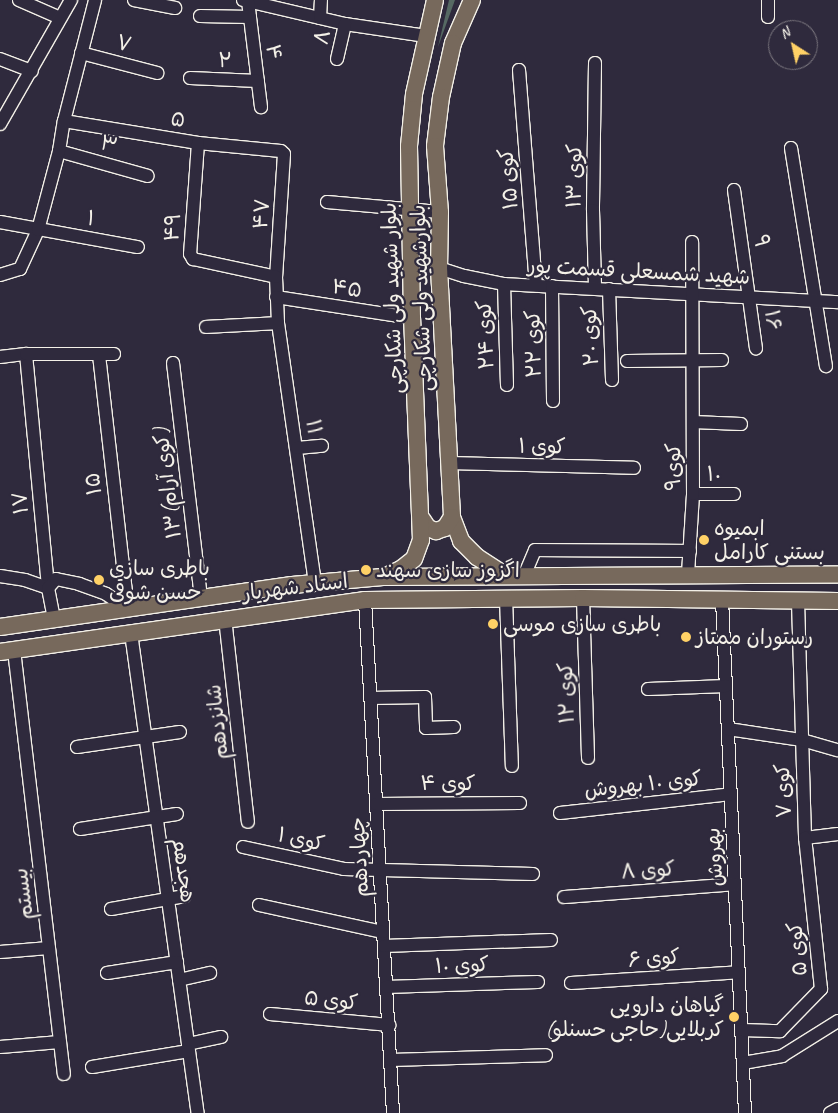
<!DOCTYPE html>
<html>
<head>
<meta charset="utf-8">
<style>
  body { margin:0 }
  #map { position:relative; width:838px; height:1113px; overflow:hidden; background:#2f2a3d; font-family:Caveat,"Playpen Sans Arabic",sans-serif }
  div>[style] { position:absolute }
  .green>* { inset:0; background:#566963 }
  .roads { filter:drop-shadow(1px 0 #f4f1e8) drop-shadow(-1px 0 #f4f1e8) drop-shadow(0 1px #f4f1e8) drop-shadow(0 -1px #f4f1e8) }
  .minor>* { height:12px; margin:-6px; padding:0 6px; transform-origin:6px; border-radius:6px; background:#2f2a3d }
  .major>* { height:16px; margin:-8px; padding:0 8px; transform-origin:8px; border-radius:8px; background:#77695c }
  .dots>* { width:14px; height:14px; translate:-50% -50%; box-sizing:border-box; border:2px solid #2f2a3d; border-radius:50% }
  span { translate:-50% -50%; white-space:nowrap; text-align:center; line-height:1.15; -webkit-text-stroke:4.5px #2f2a3d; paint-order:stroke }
  .street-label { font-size:21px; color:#f4f1e8 }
  .poi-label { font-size:21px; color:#f4f1e8 }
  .left { translate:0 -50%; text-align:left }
  .right { translate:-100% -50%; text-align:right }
  .north { position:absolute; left:768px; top:20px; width:50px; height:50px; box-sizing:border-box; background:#2f2a3d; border:1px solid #7e7a81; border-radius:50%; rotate:325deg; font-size:14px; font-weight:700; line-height:20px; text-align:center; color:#f4f1e8 }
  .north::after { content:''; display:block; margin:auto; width:18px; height:22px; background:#ffd166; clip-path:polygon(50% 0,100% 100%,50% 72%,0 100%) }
</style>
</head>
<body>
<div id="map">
  <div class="green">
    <i style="clip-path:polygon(449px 0,455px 0,438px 47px)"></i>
  </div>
  <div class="roads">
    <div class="minor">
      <i style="left:19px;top:0;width:45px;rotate:23.7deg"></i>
      <i style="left:134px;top:0;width:42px;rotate:11deg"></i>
      <i style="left:243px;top:0;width:105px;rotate:13.2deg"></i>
      <i style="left:345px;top:24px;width:82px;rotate:8.4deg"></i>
      <i style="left:768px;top:0;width:17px;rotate:90deg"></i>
      <i style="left:248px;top:1px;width:107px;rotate:83deg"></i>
      <i style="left:200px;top:16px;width:50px;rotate:1.1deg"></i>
      <i style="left:320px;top:18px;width:18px;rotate:-87deg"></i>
      <i style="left:81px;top:53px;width:79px;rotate:14.7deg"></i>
      <i style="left:0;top:59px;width:34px;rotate:21deg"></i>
      <i style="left:337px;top:59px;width:36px;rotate:-77deg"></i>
      <i style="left:595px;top:63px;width:147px;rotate:90.8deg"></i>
      <i style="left:593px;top:210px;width:78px;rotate:88.5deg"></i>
      <i style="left:519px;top:70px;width:216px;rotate:85.5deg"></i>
      <i style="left:190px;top:78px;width:68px;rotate:2.5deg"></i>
      <i style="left:64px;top:121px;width:136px;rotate:9.3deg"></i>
      <i style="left:198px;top:143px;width:83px;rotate:5.5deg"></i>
      <i style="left:281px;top:151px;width:4px;rotate:45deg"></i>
      <i style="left:284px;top:154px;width:123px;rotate:93.7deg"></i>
      <i style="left:276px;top:277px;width:46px;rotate:87.5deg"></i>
      <i style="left:278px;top:323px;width:262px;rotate:81.9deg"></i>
      <i style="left:0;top:124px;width:143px;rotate:-60.2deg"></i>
      <i style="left:198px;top:143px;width:111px;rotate:94.1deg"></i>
      <i style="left:190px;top:254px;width:6px;rotate:59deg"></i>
      <i style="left:193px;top:259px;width:85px;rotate:12.2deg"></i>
      <i style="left:791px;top:148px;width:221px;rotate:80.9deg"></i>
      <i style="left:59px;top:151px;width:92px;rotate:15.7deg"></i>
      <i style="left:734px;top:190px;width:160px;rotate:82.1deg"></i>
      <i style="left:327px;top:202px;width:113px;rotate:5.1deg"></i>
      <i style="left:0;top:222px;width:140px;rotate:10.3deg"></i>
      <i style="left:439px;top:268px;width:26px;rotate:18deg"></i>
      <i style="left:464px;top:276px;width:41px;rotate:11.3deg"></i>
      <i style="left:504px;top:284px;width:334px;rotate:3.1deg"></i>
      <i style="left:0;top:275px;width:21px;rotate:-17deg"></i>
      <i style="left:20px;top:269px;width:43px;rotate:-65.2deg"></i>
      <i style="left:38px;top:230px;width:82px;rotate:-75.1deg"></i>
      <i style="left:59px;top:151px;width:30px;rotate:-81deg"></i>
      <i style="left:64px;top:121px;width:125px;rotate:-75.6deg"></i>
      <i style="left:504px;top:284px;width:101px;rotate:88.3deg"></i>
      <i style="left:552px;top:286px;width:115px;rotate:89.5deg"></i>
      <i style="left:609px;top:289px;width:91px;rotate:88.1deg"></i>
      <i style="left:276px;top:297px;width:138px;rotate:8.8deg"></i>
      <i style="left:206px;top:327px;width:72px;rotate:-3.2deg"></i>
      <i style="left:26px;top:354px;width:235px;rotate:84.6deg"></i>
      <i style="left:99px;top:355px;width:256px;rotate:83.5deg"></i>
      <i style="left:0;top:357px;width:26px;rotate:-7deg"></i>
      <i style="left:26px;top:354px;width:88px"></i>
      <i style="left:627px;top:361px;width:95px;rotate:-0.6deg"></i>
      <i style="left:173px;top:363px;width:238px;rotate:83.2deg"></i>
      <i style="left:693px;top:422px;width:48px;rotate:2.4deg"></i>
      <i style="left:297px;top:448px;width:25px;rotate:-5deg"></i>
      <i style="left:449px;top:463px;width:185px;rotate:1.5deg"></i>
      <i style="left:693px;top:494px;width:41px"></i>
      <i style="left:688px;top:574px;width:80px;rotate:-86.4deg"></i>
      <i style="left:693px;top:494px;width:252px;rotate:-90.2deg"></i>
      <i style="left:0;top:576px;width:25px;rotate:9deg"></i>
      <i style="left:25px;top:580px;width:24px;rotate:19deg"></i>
      <i style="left:48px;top:588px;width:31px;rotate:79deg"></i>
      <i style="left:524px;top:576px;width:28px;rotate:-67deg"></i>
      <i style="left:535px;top:550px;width:155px;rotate:0.4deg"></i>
      <i style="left:48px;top:588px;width:12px;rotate:-48deg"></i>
      <i style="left:56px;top:579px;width:24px;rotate:12deg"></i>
      <i style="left:79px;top:584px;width:29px;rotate:20deg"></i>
      <i style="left:106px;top:594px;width:27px;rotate:34deg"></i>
      <i style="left:506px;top:598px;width:168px;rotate:88deg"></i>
      <i style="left:583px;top:598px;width:160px;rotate:88.2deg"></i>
      <i style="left:722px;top:599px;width:515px;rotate:87.44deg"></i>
      <i style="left:365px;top:600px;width:514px;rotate:86.88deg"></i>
      <i style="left:798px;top:601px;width:237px;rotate:88.3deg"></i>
      <i style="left:805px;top:838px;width:33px;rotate:-7deg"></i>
      <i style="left:225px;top:618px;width:205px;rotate:83.6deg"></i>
      <i style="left:131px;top:633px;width:485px;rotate:82.1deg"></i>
      <i style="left:14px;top:650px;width:427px;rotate:83.3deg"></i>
      <i style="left:648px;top:689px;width:78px;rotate:-2.2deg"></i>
      <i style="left:370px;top:698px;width:55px;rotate:-1deg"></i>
      <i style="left:425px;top:697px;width:31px;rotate:88deg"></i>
      <i style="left:426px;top:728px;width:28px;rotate:-2deg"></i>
      <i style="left:728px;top:729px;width:75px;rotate:8.5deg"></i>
      <i style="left:802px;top:740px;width:37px;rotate:16deg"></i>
      <i style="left:77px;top:747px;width:104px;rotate:-8.3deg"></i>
      <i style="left:376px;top:804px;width:144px;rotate:-0.4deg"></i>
      <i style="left:560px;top:813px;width:172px;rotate:-6.3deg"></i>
      <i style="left:80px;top:829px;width:98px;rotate:-8.8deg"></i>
      <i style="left:243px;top:847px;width:103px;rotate:12.3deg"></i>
      <i style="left:344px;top:869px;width:189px;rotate:1.5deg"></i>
      <i style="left:564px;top:897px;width:171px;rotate:-4.3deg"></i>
      <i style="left:259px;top:905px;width:127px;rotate:12.3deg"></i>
      <i style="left:111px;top:909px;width:75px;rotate:-10deg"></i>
      <i style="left:384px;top:946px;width:167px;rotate:-2.1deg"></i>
      <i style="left:0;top:952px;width:49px;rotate:-4.7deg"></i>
      <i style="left:107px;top:973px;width:71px;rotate:-8.9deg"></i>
      <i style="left:179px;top:980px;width:32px;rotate:-13deg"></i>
      <i style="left:571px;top:983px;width:168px;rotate:-3.7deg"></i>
      <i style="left:386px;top:987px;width:152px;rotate:-1.9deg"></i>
      <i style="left:270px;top:1014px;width:120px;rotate:5.3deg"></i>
      <i style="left:742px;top:1030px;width:38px;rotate:2deg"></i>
      <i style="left:780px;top:1031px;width:59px;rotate:-45.7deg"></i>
      <i style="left:821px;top:989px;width:152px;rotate:-96deg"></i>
      <i style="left:188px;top:1044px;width:34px;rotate:-12deg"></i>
      <i style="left:0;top:1047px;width:60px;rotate:-4.8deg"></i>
      <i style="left:391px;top:1060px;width:155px;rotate:-1.8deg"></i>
      <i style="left:743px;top:1063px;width:40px;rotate:-10deg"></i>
      <i style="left:782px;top:1056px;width:66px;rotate:-32deg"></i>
      <i style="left:92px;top:1067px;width:98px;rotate:-9.4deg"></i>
      <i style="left:830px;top:1113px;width:9px;rotate:-27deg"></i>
    </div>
    <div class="major">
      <i style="left:472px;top:0;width:47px;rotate:113.8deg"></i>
      <i style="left:453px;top:43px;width:55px;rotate:102.5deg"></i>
      <i style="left:441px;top:97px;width:49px;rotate:97deg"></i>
      <i style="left:435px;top:146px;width:66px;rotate:85.7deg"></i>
      <i style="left:440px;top:212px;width:56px;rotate:91deg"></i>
      <i style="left:439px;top:268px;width:249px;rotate:87deg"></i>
      <i style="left:452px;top:517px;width:26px;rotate:69deg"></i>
      <i style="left:461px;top:541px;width:23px;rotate:45deg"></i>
      <i style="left:477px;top:557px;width:35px;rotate:33deg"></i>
      <i style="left:422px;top:519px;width:11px;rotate:56deg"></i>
      <i style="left:428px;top:528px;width:9px;rotate:21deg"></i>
      <i style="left:436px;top:531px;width:9px;rotate:-18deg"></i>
      <i style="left:445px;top:528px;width:13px;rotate:-58deg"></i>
      <i style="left:386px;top:576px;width:17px;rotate:-25deg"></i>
      <i style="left:401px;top:569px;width:16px;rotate:-38deg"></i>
      <i style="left:414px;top:559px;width:20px;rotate:-70deg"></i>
      <i style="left:421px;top:540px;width:222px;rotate:-92.3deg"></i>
      <i style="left:412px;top:318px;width:172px;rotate:-91deg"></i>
      <i style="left:409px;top:146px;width:52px;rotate:-84.5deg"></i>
      <i style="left:414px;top:94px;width:96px;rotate:-77.4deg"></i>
      <i style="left:0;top:627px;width:295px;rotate:-8.2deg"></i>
      <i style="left:292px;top:585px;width:91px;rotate:-5deg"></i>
      <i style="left:383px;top:577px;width:455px;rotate:-0.3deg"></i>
      <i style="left:0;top:652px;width:369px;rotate:-8.1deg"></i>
      <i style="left:365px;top:600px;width:218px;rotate:-0.5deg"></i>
      <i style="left:583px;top:598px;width:255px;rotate:0.7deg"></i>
    </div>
  </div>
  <div class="dots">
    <i style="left:704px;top:540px;background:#ffd166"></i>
    <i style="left:366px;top:570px;background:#ffd166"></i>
    <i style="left:99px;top:580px;background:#ffd166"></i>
    <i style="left:493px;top:624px;background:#ffd166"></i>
    <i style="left:686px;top:637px;background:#ffd166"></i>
    <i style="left:734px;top:1017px;background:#ffd166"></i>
  </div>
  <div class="street-label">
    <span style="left:322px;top:37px;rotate:-77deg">۸</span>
    <span style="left:124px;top:43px;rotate:15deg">۷</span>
    <span style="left:274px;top:52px;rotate:83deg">۴</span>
    <span style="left:225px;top:60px;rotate:2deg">۲</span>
    <span style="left:178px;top:119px;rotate:9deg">۵</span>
    <span style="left:109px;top:144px;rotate:16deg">۳</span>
    <span style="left:574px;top:176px;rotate:-89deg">کوی ۱۳</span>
    <span style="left:508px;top:179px;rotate:-95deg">کوی ۱۵</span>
    <span style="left:261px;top:214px;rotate:-86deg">۴۷</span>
    <span style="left:91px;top:218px;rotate:9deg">۱</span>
    <span style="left:172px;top:227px;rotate:-86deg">۴۹</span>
    <span style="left:762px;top:241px;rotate:82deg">۹</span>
    <span style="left:639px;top:271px;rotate:3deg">شهید شمسعلی قسمت پور</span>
    <span style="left:347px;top:288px;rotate:9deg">۴۵</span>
    <span style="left:392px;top:298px;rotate:-92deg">بلوار شهید ولی شکارچی</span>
    <span style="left:421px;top:298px;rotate:-92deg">بلوارشهید ولی شکارچی</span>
    <span style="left:773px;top:320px;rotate:82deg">۱۶</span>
    <span style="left:485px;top:335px;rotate:-92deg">کوی ۲۴</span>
    <span style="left:590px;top:336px;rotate:-92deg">کوی ۲۰</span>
    <span style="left:533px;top:344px;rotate:-91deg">کوی ۲۲</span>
    <span style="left:314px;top:427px;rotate:81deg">۱۱</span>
    <span style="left:542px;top:446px;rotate:1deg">کوی ۱</span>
    <span style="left:673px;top:467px;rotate:-89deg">کوی۹</span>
    <span style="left:714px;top:474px">۱۰</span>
    <span style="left:167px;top:483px;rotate:-97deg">۱۳(کوی آرام)</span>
    <span style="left:93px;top:484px;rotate:-97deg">۱۵</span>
    <span style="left:20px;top:503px;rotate:-96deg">۱۷</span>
    <span style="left:295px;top:587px;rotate:-7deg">استاد شهریار</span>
    <span style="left:566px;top:693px;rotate:-92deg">کوی ۱۲</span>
    <span style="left:217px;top:722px;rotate:-96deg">شانزدهم</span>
    <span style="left:448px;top:783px">کوی ۴</span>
    <span style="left:643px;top:784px;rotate:-6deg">کوی ۱۰ بهروش</span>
    <span style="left:783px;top:791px;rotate:-92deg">کوی ۷</span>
    <span style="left:301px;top:839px;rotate:13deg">کوی ۱</span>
    <span style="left:359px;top:857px;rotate:-93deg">چهاردهم</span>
    <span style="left:714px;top:857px;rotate:-93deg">بهروش</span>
    <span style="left:184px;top:870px;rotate:82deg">هجدهم</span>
    <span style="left:648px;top:870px;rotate:-4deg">کوی ۸</span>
    <span style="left:23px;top:894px;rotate:-97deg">بیستم</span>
    <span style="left:797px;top:949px;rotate:-96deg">کوی ۵</span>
    <span style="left:654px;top:958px;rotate:-4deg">کوی ۶</span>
    <span style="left:462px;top:965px;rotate:-2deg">کوی ۱۰</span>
    <span style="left:331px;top:1000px;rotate:6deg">کوی ۵</span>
  </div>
  <div class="poi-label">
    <span class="left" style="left:714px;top:540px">ابمیوه<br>بستنی کارامل</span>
    <span class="left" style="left:109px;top:580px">باطری سازی<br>حسن شوقی</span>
    <span class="left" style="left:376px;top:570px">اگزوز سازی سهند</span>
    <span class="left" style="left:503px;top:624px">باطری سازی موسی</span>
    <span class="left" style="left:696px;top:637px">رستوران ممتاز</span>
    <span class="right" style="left:724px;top:1017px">گیاهان دارویی<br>کربلایی(حاجی حسنلو)</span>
  </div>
  <div class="north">N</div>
</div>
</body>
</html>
